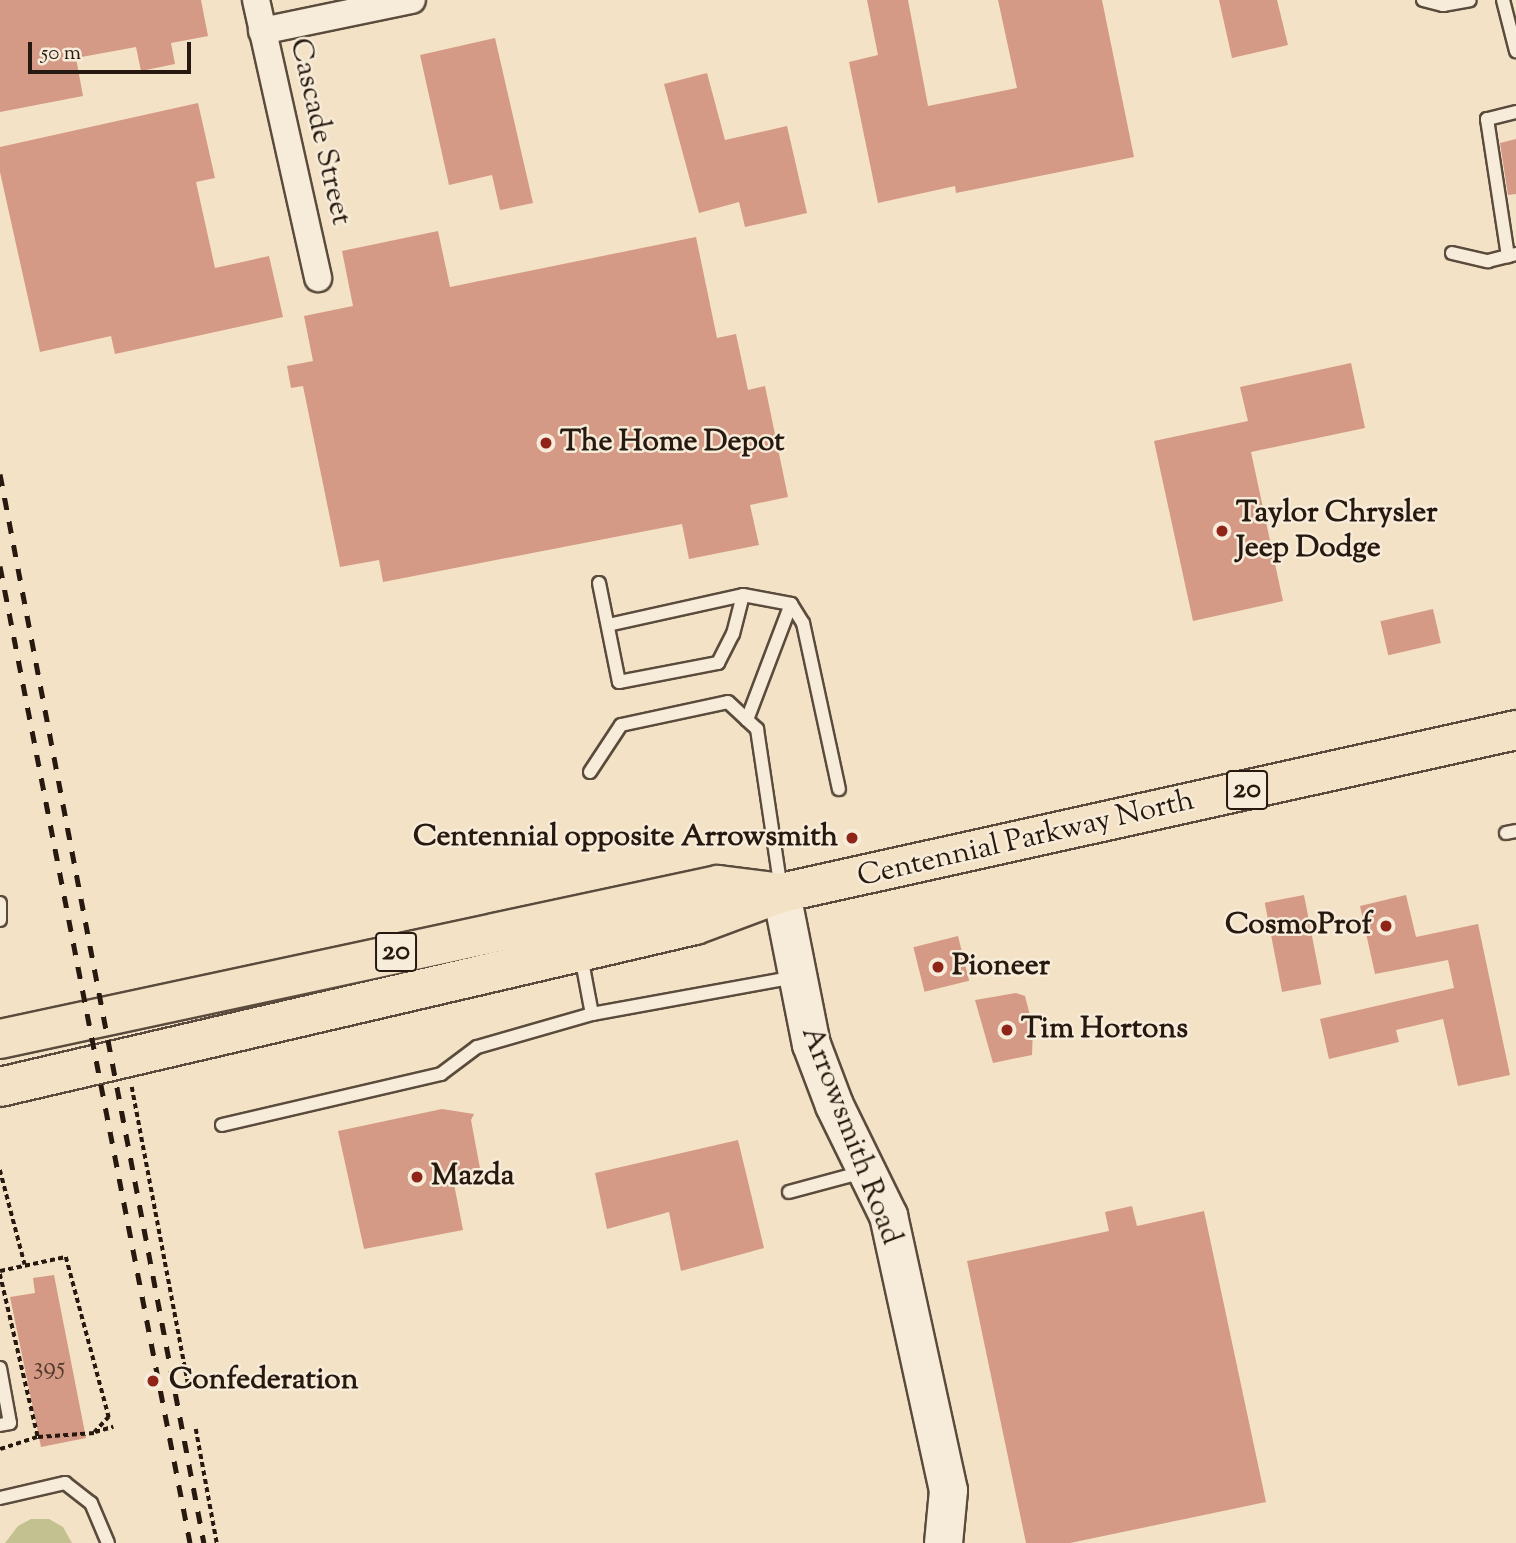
<!DOCTYPE html>
<html>
<head>
<meta charset="utf-8">
<style>
  body { margin:0 }
  #map { position:relative; width:1516px; height:1543px; overflow:hidden; background:#f3e2c5; font-family:"Sorts Mill Goudy",serif }
  div>[style] { position:absolute }
  .green>* { inset:0; background:#c3c18f }
  .building>* { inset:0; background:#d59a85; transform-origin:0 0 }
  .path>* { height:3.5px; margin-top:-1.75px; transform-origin:0; background:repeating-linear-gradient(90deg,#27190f 0 5px,transparent 0 8.5px) }
  .roads { filter:drop-shadow(2px 0 #5a4b3c) drop-shadow(-2px 0 #5a4b3c) drop-shadow(0 2px #5a4b3c) drop-shadow(0 -2px #5a4b3c) }
  .lane>* { height:12px; margin:-6px; padding:0 6px; transform-origin:6px; border-radius:6px; background:#f7ecd9 }
  .street>* { height:26px; margin:-13px; padding:0 13px; transform-origin:13px; border-radius:13px; background:#f7ecd9 }
  .secondary>* { height:37px; margin:-18.5px; padding:0 18.5px; transform-origin:18.5px; border-radius:18.5px; background:#f7ecd9 }
  .primary>* { height:38px; margin:-19px; padding:0 19px; transform-origin:19px; border-radius:19px; background:#f3e2c5 }
  .rail>* { height:5px; margin-top:-2.5px; transform-origin:0; background:repeating-linear-gradient(90deg,#27190f 0 12px,transparent 0 24px) }
  .dots>* { width:19px; height:19px; translate:-50% -50%; box-sizing:border-box; border:4px solid #f7ecd9; border-radius:50% }
  span { translate:-50% -50%; white-space:nowrap; text-align:center; line-height:1.15; -webkit-text-stroke:5px #f7ecd9; paint-order:stroke }
  .number-label { font-size:26px; color:#52392c }
  .number-label span { -webkit-text-stroke-width:0 }
  .shield-label span { padding:2px 5px; background:#f7ecd9; border:2px solid; border-radius:5px; -webkit-text-stroke-width:0 }
  .shield-label { font-size:28px; color:#27190f; font-weight:700 }
  .street-label { font-size:30px; color:#27190f }
  .poi-label { font-size:30px; color:#27190f; font-weight:700 }
  .left { translate:0 -50%; text-align:left }
  .right { translate:-100% -50%; text-align:right }
  .scale { position:absolute; left:28px; top:42px; width:163px; height:32px; box-sizing:border-box; border:4px solid #27190f; border-top:0; padding-left:9px; font-size:21px; line-height:24px; white-space:nowrap; color:#27190f; -webkit-text-stroke:5px #f7ecd9; paint-order:stroke }
</style>
</head>
<body>
<div id="map">
  <div class="green">
    <i style="clip-path:polygon(31px 1519px,49px 1519px,63px 1527px,72px 1543px,5px 1543px,18px 1526px)"></i>
  </div>
  <div class="building">
    <i style="clip-path:polygon(0 0,201px 0,208px 36px,171px 43px,175px 64px,141px 71px,136px 47px,76px 58px,83px 96px,0 112px)"></i>
    <i style="clip-path:polygon(867px 0,908px 0,928px 106px,1017px 88px,998px 0,1102px 0,1134px 157px,956px 193px,955px 186px,878px 203px,849px 62px,878px 55px)"></i>
    <i style="clip-path:polygon(1219px 0,1277px 0,1288px 45px,1232px 58px)"></i>
    <i style="clip-path:polygon(495px 38px,533px 203px,500px 210px,492px 175px,449px 185px,420px 55px)"></i>
    <i style="clip-path:polygon(707px 73px,725px 140px,787px 126px,807px 213px,745px 227px,739px 202px,699px 213px,664px 84px)"></i>
    <i style="clip-path:polygon(198px 103px,215px 178px,196px 182px,215px 268px,269px 256px,283px 317px,115px 354px,111px 336px,40px 352px,0 172px,0 147px)"></i>
    <i style="clip-path:polygon(1516px 139px,1516px 194px,1508px 195px,1500px 143px)"></i>
    <i style="clip-path:polygon(438px 231px,450px 287px,696px 237px,717px 338px,736px 334px,748px 390px,765px 386px,788px 497px,750px 505px,759px 545px,689px 559px,682px 524px,383px 582px,379px 560px,340px 567px,303px 386px,291px 388px,287px 366px,313px 361px,304px 316px,353px 306px,342px 251px)"></i>
    <i style="clip-path:polygon(1351px 363px,1365px 428px,1251px 452px,1283px 601px,1193px 621px,1154px 441px,1248px 421px,1240px 387px)"></i>
    <i style="left:1433px;top:609px;width:35px;height:54px;rotate:77deg"></i>
    <i style="left:1304px;top:895px;width:91px;height:40px;rotate:79deg"></i>
    <i style="clip-path:polygon(1406px 895px,1416px 937px,1478px 924px,1510px 1075px,1458px 1086px,1443px 1019px,1396px 1030px,1399px 1042px,1329px 1059px,1320px 1019px,1454px 988px,1448px 960px,1375px 974px,1360px 906px)"></i>
    <i style="left:958px;top:936px;width:46px;height:46px;rotate:76deg"></i>
    <i style="clip-path:polygon(1016px 993px,1025px 996px,1033px 1027px,1032px 1055px,993px 1063px,975px 1000px)"></i>
    <i style="clip-path:polygon(442px 1109px,474px 1114px,471px 1120px,482px 1179px,454px 1184px,463px 1230px,364px 1249px,338px 1131px)"></i>
    <i style="clip-path:polygon(738px 1140px,764px 1248px,681px 1271px,669px 1212px,607px 1229px,595px 1173px)"></i>
    <i style="clip-path:polygon(1132px 1206px,1137px 1226px,1204px 1211px,1266px 1502px,1070px 1543px,1026px 1543px,967px 1261px,1109px 1231px,1105px 1212px)"></i>
    <i style="clip-path:polygon(54px 1275px,86px 1438px,41px 1447px,10px 1297px,35px 1293px,33px 1278px)"></i>
  </div>
  <div class="path">
    <i style="left:132px;top:1087px;width:307px;rotate:79.3deg"></i>
    <i style="left:0;top:1170px;width:98px;rotate:75.3deg"></i>
    <i style="left:0;top:1271px;width:67px;rotate:-12deg"></i>
    <i style="left:66px;top:1257px;width:166px;rotate:75deg"></i>
    <i style="left:109px;top:1417px;width:21px;rotate:133deg"></i>
    <i style="left:95px;top:1432px;width:19px;rotate:-16deg"></i>
    <i style="left:0;top:1274px;width:167px;rotate:76.9deg"></i>
    <i style="left:196px;top:1429px;width:116px;rotate:79.6deg"></i>
    <i style="left:0;top:1449px;width:40px;rotate:-18deg"></i>
    <i style="left:38px;top:1437px;width:57px;rotate:-4deg"></i>
  </div>
  <div class="roads">
    <div class="lane">
      <i style="left:1423px;top:0;width:21px;rotate:14deg"></i>
      <i style="left:1443px;top:5px;width:27px;rotate:-10deg"></i>
      <i style="left:1503px;top:0;width:53px;rotate:75.7deg"></i>
      <i style="left:1516px;top:112px;width:30px;rotate:166deg"></i>
      <i style="left:1487px;top:119px;width:139px;rotate:81.3deg"></i>
      <i style="left:1508px;top:256px;width:8px;rotate:-14deg"></i>
      <i style="left:1452px;top:253px;width:37px;rotate:13deg"></i>
      <i style="left:1488px;top:261px;width:21px;rotate:-14deg"></i>
      <i style="left:599px;top:583px;width:101px;rotate:78.6deg"></i>
      <i style="left:619px;top:682px;width:101px;rotate:-10.9deg"></i>
      <i style="left:718px;top:663px;width:33px;rotate:-63deg"></i>
      <i style="left:733px;top:634px;width:40px;rotate:-75.6deg"></i>
      <i style="left:743px;top:595px;width:49px;rotate:10.6deg"></i>
      <i style="left:791px;top:604px;width:124px;rotate:110.8deg"></i>
      <i style="left:791px;top:604px;width:22px;rotate:58deg"></i>
      <i style="left:803px;top:623px;width:170px;rotate:77.8deg"></i>
      <i style="left:608px;top:625px;width:138px;rotate:-12.5deg"></i>
      <i style="left:590px;top:772px;width:56px;rotate:-56.6deg"></i>
      <i style="left:621px;top:725px;width:109px;rotate:-12.1deg"></i>
      <i style="left:728px;top:702px;width:40px;rotate:43deg"></i>
      <i style="left:757px;top:729px;width:162px;rotate:81.5deg"></i>
      <i style="left:1506px;top:833px;width:10px;rotate:-11deg"></i>
      <i style="left:0;top:903px;width:17px;rotate:90deg"></i>
      <i style="left:581px;top:956px;width:59px;rotate:79.3deg"></i>
      <i style="left:222px;top:1125px;width:225px;rotate:-13.1deg"></i>
      <i style="left:441px;top:1074px;width:45px;rotate:-36.9deg"></i>
      <i style="left:477px;top:1047px;width:120px;rotate:-16deg"></i>
      <i style="left:592px;top:1014px;width:206px;rotate:-10.3deg"></i>
      <i style="left:789px;top:1192px;width:77px;rotate:-15.1deg"></i>
      <i style="left:0;top:1368px;width:56px;rotate:79.7deg"></i>
      <i style="left:10px;top:1423px;width:10px;rotate:169deg"></i>
      <i style="left:0;top:1498px;width:67px;rotate:-13deg"></i>
      <i style="left:65px;top:1483px;width:33px;rotate:38deg"></i>
      <i style="left:91px;top:1503px;width:43px;rotate:67deg"></i>
    </div>
    <div class="street">
      <i style="left:256px;top:0;width:285px;rotate:77.4deg"></i>
      <i style="left:262px;top:31px;width:153px;rotate:-11.7deg"></i>
    </div>
    <div class="secondary">
      <i style="left:781px;top:893px;width:154px;rotate:78.8deg"></i>
      <i style="left:811px;top:1044px;width:65px;rotate:69.3deg"></i>
      <i style="left:834px;top:1105px;width:123px;rotate:63.9deg"></i>
      <i style="left:888px;top:1215px;width:281px;rotate:77.7deg"></i>
      <i style="left:948px;top:1490px;width:53px;rotate:95.4deg"></i>
    </div>
    <div class="primary">
      <i style="left:0;top:1039px;width:734px;rotate:-12.11deg"></i>
      <i style="left:718px;top:885px;width:64px;rotate:7.2deg"></i>
      <i style="left:0;top:1087px;width:714px;rotate:-13.12deg"></i>
      <i style="left:695px;top:925px;width:92px;rotate:-20.4deg"></i>
      <i style="left:781px;top:893px;width:753px;rotate:-12.5deg"></i>
    </div>
  </div>
  <div class="rail">
    <i style="left:0;top:474px;width:1088px;rotate:79.2deg"></i>
    <i style="left:0;top:566px;width:995px;rotate:78.99deg"></i>
  </div>
  <div class="dots">
    <i style="left:546px;top:443px;background:#8f2418"></i>
    <i style="left:1222px;top:531px;background:#8f2418"></i>
    <i style="left:852px;top:838px;background:#8f2418"></i>
    <i style="left:1386px;top:926px;background:#8f2418"></i>
    <i style="left:938px;top:967px;background:#8f2418"></i>
    <i style="left:1007px;top:1030px;background:#8f2418"></i>
    <i style="left:417px;top:1177px;background:#8f2418"></i>
    <i style="left:153px;top:1381px;background:#8f2418"></i>
  </div>
  <div class="number-label">
    <span style="left:49px;top:1368px">395</span>
  </div>
  <div class="shield-label">
    <span style="left:1247px;top:790px">20</span>
    <span style="left:396px;top:952px">20</span>
  </div>
  <div class="street-label">
    <span style="left:319px;top:132px;rotate:77deg">Cascade Street</span>
    <span style="left:1026px;top:840px;rotate:-13deg">Centennial Parkway North</span>
    <span style="left:850px;top:1136px;rotate:69deg">Arrowsmith Road</span>
  </div>
  <div class="poi-label">
    <span class="left" style="left:560px;top:443px">The Home Depot</span>
    <span class="left" style="left:1236px;top:531px">Taylor Chrysler<br>Jeep Dodge</span>
    <span class="right" style="left:838px;top:838px">Centennial opposite Arrowsmith</span>
    <span class="right" style="left:1372px;top:926px">CosmoProf</span>
    <span class="left" style="left:952px;top:967px">Pioneer</span>
    <span class="left" style="left:1021px;top:1030px">Tim Hortons</span>
    <span class="left" style="left:431px;top:1177px">Mazda</span>
    <span class="left" style="left:169px;top:1381px">Confederation</span>
  </div>
  <div class="scale">50 m</div>
</div>
</body>
</html>
